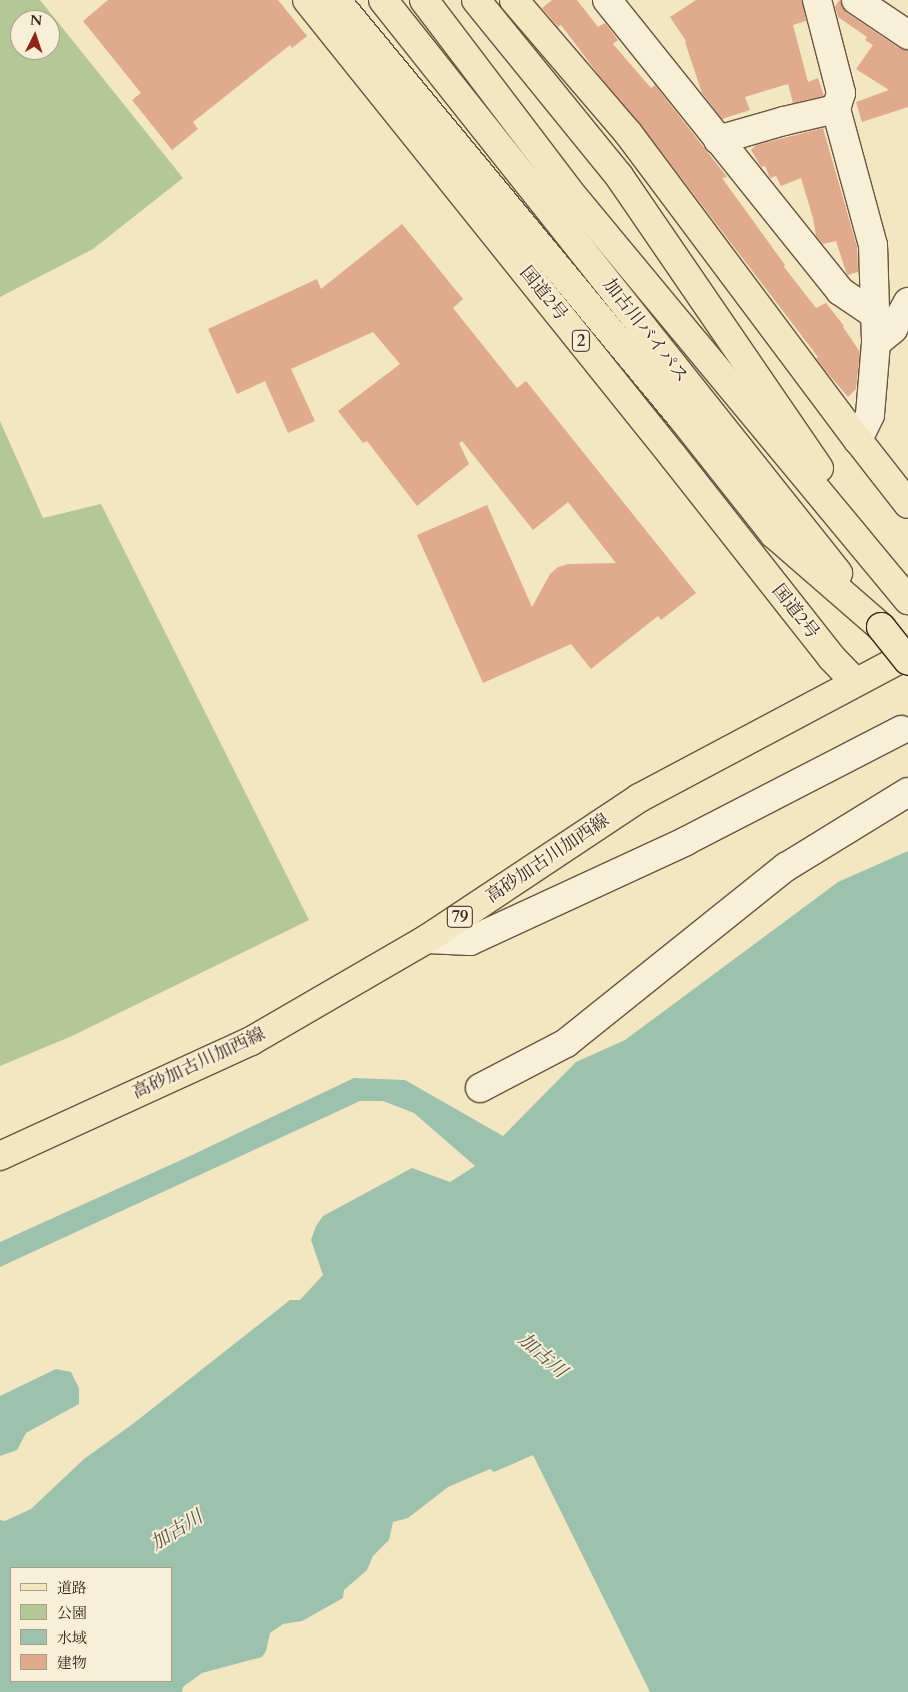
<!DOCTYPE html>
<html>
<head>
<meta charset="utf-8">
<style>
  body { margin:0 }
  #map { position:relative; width:908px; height:1692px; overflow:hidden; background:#f2e7c0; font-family:Cardo,"Noto Serif JP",serif }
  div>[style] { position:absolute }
  .green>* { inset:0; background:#b4c797 }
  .water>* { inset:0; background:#9cc1ad }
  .building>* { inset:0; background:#e0ab8d }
  .roads { filter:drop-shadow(1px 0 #695444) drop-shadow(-1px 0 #695444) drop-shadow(0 1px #695444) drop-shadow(0 -1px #695444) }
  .minor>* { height:28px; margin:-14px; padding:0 14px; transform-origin:14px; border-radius:14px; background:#f7efd6 }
  .major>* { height:28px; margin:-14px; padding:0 14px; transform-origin:14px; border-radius:14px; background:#f2e7c0 }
  .highway>* { height:28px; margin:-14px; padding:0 14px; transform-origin:14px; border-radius:14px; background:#f2e7c0 }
  .bridges { filter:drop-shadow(1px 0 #3b231b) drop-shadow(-1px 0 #3b231b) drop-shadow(0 1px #3b231b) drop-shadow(0 -1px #3b231b) }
  .highway-bridge>* { height:28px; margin:-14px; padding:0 14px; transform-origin:14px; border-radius:14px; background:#f2e7c0 }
  span { translate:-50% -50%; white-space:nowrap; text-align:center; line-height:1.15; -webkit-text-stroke:4px #f7efd6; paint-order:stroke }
  .shield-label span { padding:1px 4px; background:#f7efd6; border:1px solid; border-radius:4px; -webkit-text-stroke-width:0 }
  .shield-label { font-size:16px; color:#3b231b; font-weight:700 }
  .street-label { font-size:18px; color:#3b231b }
  .water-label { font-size:19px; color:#585247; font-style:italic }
  .legend { position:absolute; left:10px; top:1567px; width:162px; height:115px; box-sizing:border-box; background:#f7efd6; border:1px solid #ac9d8b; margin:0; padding:6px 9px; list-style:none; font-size:15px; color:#3b231b }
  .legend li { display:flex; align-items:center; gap:10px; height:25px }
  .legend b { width:25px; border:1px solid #ac9d8b }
  .north { position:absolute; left:10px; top:10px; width:50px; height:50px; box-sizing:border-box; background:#f7efd6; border:1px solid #ac9d8b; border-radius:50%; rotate:4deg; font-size:14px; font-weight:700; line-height:20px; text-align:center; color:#3b231b }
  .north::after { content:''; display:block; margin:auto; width:18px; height:22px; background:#8f2418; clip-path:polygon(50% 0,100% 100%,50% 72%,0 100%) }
</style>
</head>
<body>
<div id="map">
  <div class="green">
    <i style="clip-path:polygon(evenodd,0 0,40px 0,183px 178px,93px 249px,0 297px,0 0,20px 20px,50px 20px,50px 50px,20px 50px,20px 20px)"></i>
    <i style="clip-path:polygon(0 421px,43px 518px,101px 504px,309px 920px,72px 1036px,0 1066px)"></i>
  </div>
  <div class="water">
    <i style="clip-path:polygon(evenodd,908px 851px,908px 1692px,650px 1692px,533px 1455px,494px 1472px,490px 1469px,448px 1487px,408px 1518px,393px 1522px,389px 1540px,373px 1556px,367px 1570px,344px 1590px,343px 1598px,302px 1621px,283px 1624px,270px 1633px,266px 1651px,262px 1657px,202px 1673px,183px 1687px,182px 1692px,0 1692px,0 1520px,5px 1521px,31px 1509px,84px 1459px,134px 1423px,290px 1300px,300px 1300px,323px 1275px,311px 1240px,316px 1226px,323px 1216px,412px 1168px,450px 1182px,475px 1166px,414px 1113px,383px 1101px,360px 1101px,0 1267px,0 1242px,190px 1156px,354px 1078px,405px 1080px,503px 1136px,576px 1062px,625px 1040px,838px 882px,908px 851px,11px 1568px,171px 1568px,171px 1681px,11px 1681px,11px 1568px)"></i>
    <i style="clip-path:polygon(56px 1369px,71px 1372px,79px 1388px,79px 1404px,26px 1433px,17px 1450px,0 1456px,0 1396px)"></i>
  </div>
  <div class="building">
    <i style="clip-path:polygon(108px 0,278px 0,307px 36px,292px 48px,290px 45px,193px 122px,198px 129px,172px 150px,132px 100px,141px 93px,83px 21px)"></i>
    <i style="clip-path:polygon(552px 0,577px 0,598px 27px,605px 23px,618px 40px,613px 44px,651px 88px,655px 85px,727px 177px,722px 178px,785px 265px,784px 267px,816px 308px,826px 303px,844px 326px,843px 327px,860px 352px,856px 389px,848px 397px,825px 370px,816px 358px,818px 357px,640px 124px,598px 74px,561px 25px,558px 27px,542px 8px)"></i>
    <i style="clip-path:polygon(696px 0,802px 0,806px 21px,793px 25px,808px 82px,818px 78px,824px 96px,793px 103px,788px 84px,745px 97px,750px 110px,722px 119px,702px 93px,685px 42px,686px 41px,670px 17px)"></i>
    <i style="clip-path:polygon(839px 0,847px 13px,899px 48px,908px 50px,908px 107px,862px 122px,856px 102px,889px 90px,856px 69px,873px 45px,865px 40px,867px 37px,838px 17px,835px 7px)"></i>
    <i style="clip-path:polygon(823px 128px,857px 247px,858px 272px,847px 275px,836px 241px,823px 244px,816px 236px,813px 218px,801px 178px,781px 186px,776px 176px,770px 178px,765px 166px,761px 167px,751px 150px,756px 145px)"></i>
    <i style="clip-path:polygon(402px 224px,463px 299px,453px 308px,517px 388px,526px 381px,696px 593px,661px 620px,658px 616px,591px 669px,571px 644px,483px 683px,417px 535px,487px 505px,532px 607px,550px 574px,558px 567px,568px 564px,616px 563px,568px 502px,533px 530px,462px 441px,459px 443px,469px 464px,417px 506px,367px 441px,363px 443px,338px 411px,400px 364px,373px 332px,291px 369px,315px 421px,288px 433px,265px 381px,237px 394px,208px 329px,317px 279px,321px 289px)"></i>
  </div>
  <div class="roads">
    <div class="minor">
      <i style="left:607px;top:0;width:373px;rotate:51.3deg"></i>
      <i style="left:840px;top:291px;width:41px;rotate:34.1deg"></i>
      <i style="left:817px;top:0;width:96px;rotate:75.5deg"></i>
      <i style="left:841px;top:93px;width:17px;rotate:107deg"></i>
      <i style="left:836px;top:109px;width:141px;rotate:74.8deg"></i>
      <i style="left:873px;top:245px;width:98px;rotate:88.2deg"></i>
      <i style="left:876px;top:343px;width:72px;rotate:94.8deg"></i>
      <i style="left:870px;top:415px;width:28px;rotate:116deg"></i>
      <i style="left:856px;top:0;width:63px;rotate:33.9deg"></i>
      <i style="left:718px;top:140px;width:69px;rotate:-16.1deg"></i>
      <i style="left:784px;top:121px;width:53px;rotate:-13deg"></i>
      <i style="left:876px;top:343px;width:22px;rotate:-39deg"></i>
      <i style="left:893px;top:329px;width:31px;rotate:-61deg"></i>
      <i style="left:427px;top:939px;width:43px;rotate:2.7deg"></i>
      <i style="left:470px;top:941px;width:238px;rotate:-24.8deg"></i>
      <i style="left:686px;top:841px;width:242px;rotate:-27.3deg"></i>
      <i style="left:480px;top:1088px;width:97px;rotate:-27.6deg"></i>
      <i style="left:566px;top:1043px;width:282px;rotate:-38.7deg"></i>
      <i style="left:786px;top:867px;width:143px;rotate:-31.6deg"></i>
    </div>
    <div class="major">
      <i style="left:0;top:1156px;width:276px;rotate:-24.6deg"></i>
      <i style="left:251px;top:1041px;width:203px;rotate:-30.1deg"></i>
      <i style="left:427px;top:939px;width:255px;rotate:-33.6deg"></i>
      <i style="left:639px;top:798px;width:305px;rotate:-28deg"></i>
    </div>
    <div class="highway">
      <i style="left:307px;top:0;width:585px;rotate:51.25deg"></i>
      <i style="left:673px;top:456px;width:257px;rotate:51.8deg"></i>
      <i style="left:832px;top:658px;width:33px;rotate:46deg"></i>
      <i style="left:336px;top:0;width:543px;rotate:50.38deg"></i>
      <i style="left:682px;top:418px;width:148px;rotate:51.6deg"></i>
      <i style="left:774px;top:534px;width:142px;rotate:41deg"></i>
      <i style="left:383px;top:0;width:732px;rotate:51.55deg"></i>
      <i style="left:424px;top:0;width:238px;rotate:52.8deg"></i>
      <i style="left:568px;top:190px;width:533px;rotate:50.33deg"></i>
      <i style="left:476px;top:0;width:227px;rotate:50.9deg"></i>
      <i style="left:619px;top:176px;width:354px;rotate:55.6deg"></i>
      <i style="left:514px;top:0;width:175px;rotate:49.4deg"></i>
      <i style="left:628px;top:133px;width:384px;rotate:53.2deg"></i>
      <i style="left:858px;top:440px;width:81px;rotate:52deg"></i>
    </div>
  </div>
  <div class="bridges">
    <div class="highway-bridge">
      <i style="left:881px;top:627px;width:43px;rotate:51.5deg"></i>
    </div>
  </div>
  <div class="shield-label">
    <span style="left:581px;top:341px">2</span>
    <span style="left:460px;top:917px">79</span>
  </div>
  <div class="street-label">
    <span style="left:543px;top:294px;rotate:51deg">国道2号</span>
    <span style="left:645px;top:331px;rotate:52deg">加古川バイパス</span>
    <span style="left:795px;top:612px;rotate:52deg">国道2号</span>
    <span style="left:548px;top:859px;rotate:-34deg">高砂加古川加西線</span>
    <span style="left:199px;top:1064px;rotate:-25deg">高砂加古川加西線</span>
  </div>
  <div class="water-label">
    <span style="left:542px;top:1356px;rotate:41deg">加古川</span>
    <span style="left:177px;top:1531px;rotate:-32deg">加古川</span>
  </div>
  <ul class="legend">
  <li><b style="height:6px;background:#f2e7c0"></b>道路</li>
  <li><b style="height:14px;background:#b4c797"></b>公園</li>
  <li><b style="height:14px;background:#9cc1ad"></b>水域</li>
  <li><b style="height:14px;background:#e0ab8d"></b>建物</li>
  </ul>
  <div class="north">N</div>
</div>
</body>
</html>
